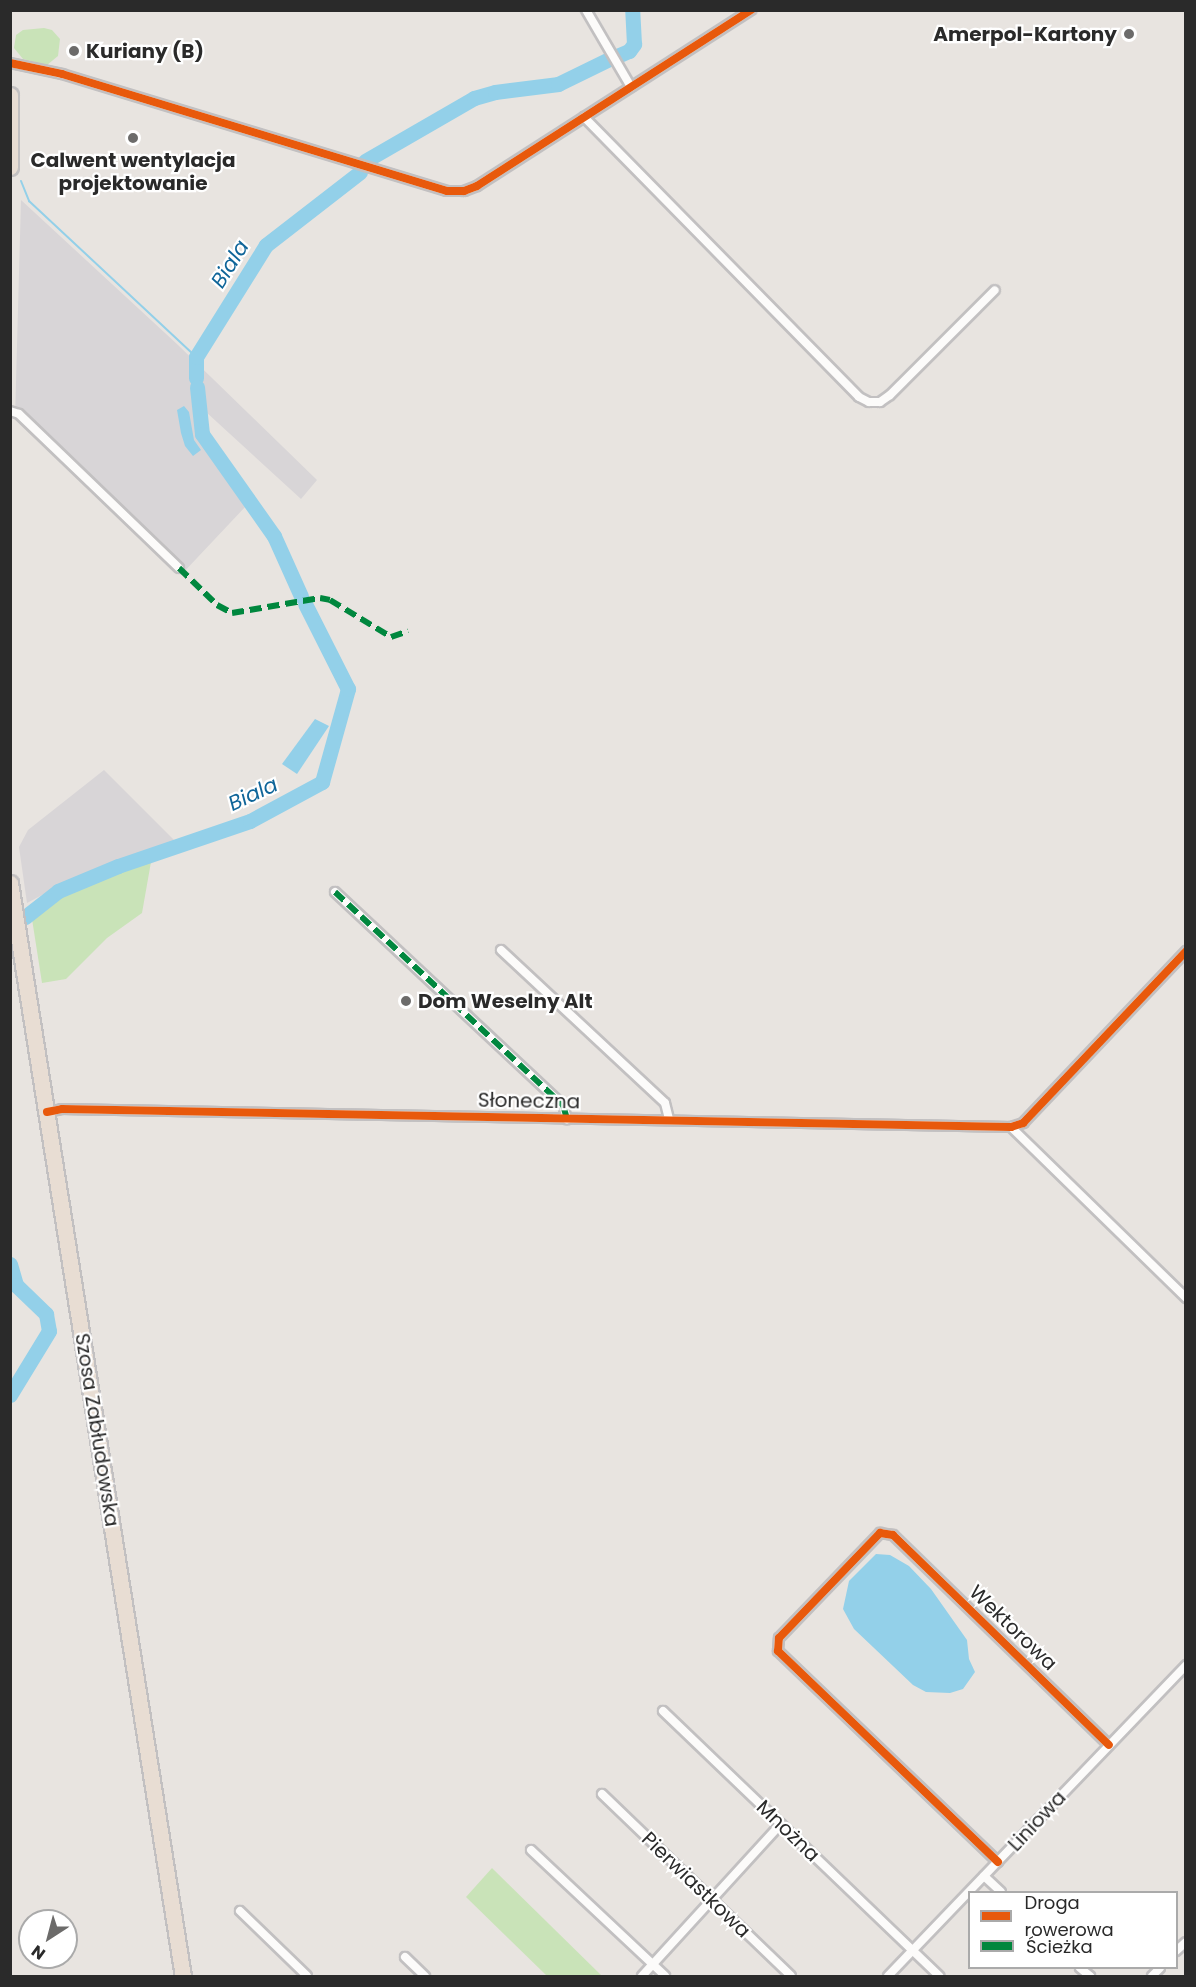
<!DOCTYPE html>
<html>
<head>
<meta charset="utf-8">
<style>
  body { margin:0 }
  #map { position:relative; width:1196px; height:1987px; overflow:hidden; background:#e8e4e0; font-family:Poppins,sans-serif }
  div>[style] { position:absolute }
  .industrial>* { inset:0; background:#d8d5d7 }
  .green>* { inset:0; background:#c9e3b8 }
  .water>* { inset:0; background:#93d0e9 }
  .stream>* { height:2px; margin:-1px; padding:0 1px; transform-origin:1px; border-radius:1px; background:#93d0e9 }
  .river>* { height:15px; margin:-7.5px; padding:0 7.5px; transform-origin:7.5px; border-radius:7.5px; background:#93d0e9 }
  .roads { filter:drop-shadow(2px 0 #c2c0c1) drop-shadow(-2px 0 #c2c0c1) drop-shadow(0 2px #c2c0c1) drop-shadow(0 -2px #c2c0c1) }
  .street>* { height:8px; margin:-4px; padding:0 4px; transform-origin:4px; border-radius:4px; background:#fcfbfa }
  .highway>* { height:15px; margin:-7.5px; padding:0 7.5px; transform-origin:7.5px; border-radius:7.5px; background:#e8ddd3 }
  .quiet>* { height:6px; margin-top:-3px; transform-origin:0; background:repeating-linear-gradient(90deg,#00873e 0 12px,transparent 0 18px) }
  .cycleway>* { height:8px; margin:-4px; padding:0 4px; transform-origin:4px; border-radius:4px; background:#e8590c }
  .dots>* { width:16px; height:16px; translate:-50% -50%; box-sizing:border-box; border:3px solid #fff; border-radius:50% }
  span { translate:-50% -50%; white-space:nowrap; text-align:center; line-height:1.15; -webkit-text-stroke:4.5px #fff; paint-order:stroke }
  .poi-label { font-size:20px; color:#2a2a2a; font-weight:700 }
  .right { translate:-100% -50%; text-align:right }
  .left { translate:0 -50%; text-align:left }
  .street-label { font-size:20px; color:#2a2a2a }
  .water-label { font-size:21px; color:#0f6599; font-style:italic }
  .frame { position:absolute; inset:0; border:12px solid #2a2a2a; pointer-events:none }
  .legend { position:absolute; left:968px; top:1891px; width:210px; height:78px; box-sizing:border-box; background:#fff; border:2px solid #aaa; margin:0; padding:8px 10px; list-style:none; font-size:18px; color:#2a2a2a }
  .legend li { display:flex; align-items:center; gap:12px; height:30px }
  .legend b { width:30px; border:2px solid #aaa }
  .north { position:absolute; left:18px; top:1909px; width:60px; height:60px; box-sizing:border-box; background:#fff; border:2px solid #aaa; border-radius:50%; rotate:216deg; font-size:16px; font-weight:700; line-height:24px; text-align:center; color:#2a2a2a }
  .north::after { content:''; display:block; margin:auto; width:21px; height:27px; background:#6c6b6a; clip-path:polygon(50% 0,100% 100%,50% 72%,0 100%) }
</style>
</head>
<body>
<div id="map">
  <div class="industrial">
    <i style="clip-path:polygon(21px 200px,178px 345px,317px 480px,301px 499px,194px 401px,198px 437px,246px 506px,181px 575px,15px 419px)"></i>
    <i style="clip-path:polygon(104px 770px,175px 841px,57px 887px,27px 903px,19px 847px,28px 830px)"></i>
  </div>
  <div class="green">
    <i style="clip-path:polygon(44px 28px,52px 30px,60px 39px,58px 56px,47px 65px,23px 59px,14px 48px,16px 35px,23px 30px)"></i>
    <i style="clip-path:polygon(151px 862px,142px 913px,107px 938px,66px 979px,42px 983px,32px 919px,54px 898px,109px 873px)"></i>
    <i style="clip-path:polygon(492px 1868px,602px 1976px,547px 1976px,466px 1897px)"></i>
  </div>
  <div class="water">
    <i style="clip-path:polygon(184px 406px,189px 412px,194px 440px,201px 450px,193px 456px,185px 446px,181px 433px,177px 410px)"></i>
    <i style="clip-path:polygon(315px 719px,329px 726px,297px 774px,282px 764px)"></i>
    <i style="clip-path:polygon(876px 1554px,890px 1555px,909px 1566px,931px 1589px,967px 1640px,969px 1659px,975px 1672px,963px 1689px,950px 1693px,926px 1692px,913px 1685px,854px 1629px,843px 1609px,849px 1581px)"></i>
  </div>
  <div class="stream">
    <i style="left:21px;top:181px;width:22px;rotate:68deg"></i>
    <i style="left:29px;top:201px;width:229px;rotate:43deg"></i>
  </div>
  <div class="river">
    <i style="left:617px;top:56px;width:13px;rotate:-23deg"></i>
    <i style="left:629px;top:51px;width:9px;rotate:-54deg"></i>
    <i style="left:634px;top:44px;width:34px;rotate:-93deg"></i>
    <i style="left:365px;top:161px;width:126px;rotate:-30deg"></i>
    <i style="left:474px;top:98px;width:22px;rotate:-16deg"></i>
    <i style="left:495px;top:92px;width:64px;rotate:-7.2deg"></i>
    <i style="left:558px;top:84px;width:57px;rotate:-26.1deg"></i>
    <i style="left:196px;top:378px;width:21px;rotate:-90deg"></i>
    <i style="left:196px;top:357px;width:132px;rotate:-58deg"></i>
    <i style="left:266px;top:245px;width:119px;rotate:-37.8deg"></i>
    <i style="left:197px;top:387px;width:47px;rotate:83.9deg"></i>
    <i style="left:202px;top:434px;width:125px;rotate:54.8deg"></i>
    <i style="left:274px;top:536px;width:66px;rotate:65.8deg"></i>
    <i style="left:25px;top:917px;width:42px;rotate:-38.2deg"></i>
    <i style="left:58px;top:891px;width:65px;rotate:-22.6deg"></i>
    <i style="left:118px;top:866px;width:139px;rotate:-18.8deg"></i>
    <i style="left:250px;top:821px;width:82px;rotate:-28.4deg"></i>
    <i style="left:322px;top:782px;width:97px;rotate:-74.4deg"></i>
    <i style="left:348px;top:689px;width:95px;rotate:-116.8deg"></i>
    <i style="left:10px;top:1264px;width:22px;rotate:74deg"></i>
    <i style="left:16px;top:1285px;width:42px;rotate:44deg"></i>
    <i style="left:46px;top:1314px;width:17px;rotate:80deg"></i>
    <i style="left:49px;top:1331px;width:75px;rotate:121.4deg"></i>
  </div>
  <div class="roads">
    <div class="street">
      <i style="left:586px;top:10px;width:89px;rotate:59.7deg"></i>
      <i style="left:10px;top:63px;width:53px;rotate:11.9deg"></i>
      <i style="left:62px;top:74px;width:402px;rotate:16.9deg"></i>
      <i style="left:447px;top:191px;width:17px"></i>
      <i style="left:464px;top:191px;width:14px;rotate:-21deg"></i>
      <i style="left:477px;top:186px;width:326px;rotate:-32.7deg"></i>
      <i style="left:584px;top:117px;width:392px;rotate:45.5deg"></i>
      <i style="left:859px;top:397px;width:11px;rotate:27deg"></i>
      <i style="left:869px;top:402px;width:11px"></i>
      <i style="left:880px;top:402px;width:12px;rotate:-35deg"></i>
      <i style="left:890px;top:395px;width:148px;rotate:-45deg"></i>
      <i style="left:10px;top:411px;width:9px;rotate:18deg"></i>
      <i style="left:19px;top:414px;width:222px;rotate:43.9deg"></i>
      <i style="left:335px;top:892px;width:312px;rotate:43.1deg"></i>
      <i style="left:563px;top:1105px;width:15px;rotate:74deg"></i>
      <i style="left:501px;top:950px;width:224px;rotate:43deg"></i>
      <i style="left:665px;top:1103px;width:16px;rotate:76deg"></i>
      <i style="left:47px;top:1112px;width:15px;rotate:-11deg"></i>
      <i style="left:62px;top:1109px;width:949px;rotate:1.09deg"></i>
      <i style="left:1011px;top:1127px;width:13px;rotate:-18deg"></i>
      <i style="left:1023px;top:1123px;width:237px;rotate:-46.5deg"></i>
      <i style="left:1011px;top:1127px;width:245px;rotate:44.3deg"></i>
      <i style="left:663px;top:1711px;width:383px;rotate:43.8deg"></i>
      <i style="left:602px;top:1794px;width:262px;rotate:43.9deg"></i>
      <i style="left:531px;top:1850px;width:184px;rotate:43.2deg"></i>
      <i style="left:998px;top:1862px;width:305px;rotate:-136.2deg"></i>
      <i style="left:778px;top:1651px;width:13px;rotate:-86deg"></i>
      <i style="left:779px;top:1638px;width:146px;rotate:-46.1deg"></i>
      <i style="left:880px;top:1533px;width:13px;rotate:9deg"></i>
      <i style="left:893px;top:1535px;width:301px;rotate:44.2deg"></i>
      <i style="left:984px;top:1876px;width:23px;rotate:43deg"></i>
      <i style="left:240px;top:1911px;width:93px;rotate:44.1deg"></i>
      <i style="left:1176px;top:1951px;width:13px;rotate:-42deg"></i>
      <i style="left:405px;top:1957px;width:28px;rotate:44deg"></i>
      <i style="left:1080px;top:1968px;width:13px;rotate:39deg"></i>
      <i style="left:642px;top:1976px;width:206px;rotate:-47.6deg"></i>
      <i style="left:888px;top:1976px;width:431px;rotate:-46.2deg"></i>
      <i style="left:1152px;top:1976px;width:11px;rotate:-45deg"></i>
    </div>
    <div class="highway">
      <i style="left:10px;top:95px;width:72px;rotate:90deg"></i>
      <i style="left:10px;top:883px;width:1107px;rotate:81.01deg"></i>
    </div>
  </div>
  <div class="quiet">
    <i style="left:179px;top:568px;width:53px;rotate:44.2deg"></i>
    <i style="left:217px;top:605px;width:17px;rotate:28deg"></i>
    <i style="left:232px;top:613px;width:89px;rotate:-9.7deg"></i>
    <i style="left:320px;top:598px;width:10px;rotate:11deg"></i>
    <i style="left:330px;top:600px;width:71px;rotate:31.2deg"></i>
    <i style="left:391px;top:637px;width:18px;rotate:-19deg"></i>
    <i style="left:335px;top:892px;width:312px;rotate:43.1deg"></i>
    <i style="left:563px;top:1105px;width:15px;rotate:74deg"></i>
  </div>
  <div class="cycleway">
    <i style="left:10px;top:63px;width:53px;rotate:11.9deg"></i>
    <i style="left:62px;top:74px;width:402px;rotate:16.9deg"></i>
    <i style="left:447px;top:191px;width:17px"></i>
    <i style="left:464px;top:191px;width:14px;rotate:-21deg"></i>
    <i style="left:477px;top:186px;width:326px;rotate:-32.7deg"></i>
    <i style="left:47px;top:1112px;width:15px;rotate:-11deg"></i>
    <i style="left:62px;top:1109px;width:949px;rotate:1.09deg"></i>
    <i style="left:1011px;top:1127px;width:13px;rotate:-18deg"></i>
    <i style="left:1023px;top:1123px;width:237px;rotate:-46.5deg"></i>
    <i style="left:998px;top:1862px;width:305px;rotate:-136.2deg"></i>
    <i style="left:778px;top:1651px;width:13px;rotate:-86deg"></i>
    <i style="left:779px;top:1638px;width:146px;rotate:-46.1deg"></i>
    <i style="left:880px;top:1533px;width:13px;rotate:9deg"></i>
    <i style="left:893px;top:1535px;width:301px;rotate:44.2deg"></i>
  </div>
  <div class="dots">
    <i style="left:1129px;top:34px;background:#6c6b6a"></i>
    <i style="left:74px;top:51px;background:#6c6b6a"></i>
    <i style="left:133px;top:138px;background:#6c6b6a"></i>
    <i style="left:406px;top:1001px;background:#6c6b6a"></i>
  </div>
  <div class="poi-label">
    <span class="right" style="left:1117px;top:34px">Amerpol-Kartony</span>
    <span class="left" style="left:86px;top:51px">Kuriany (B)</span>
    <span style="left:133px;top:172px">Calwent wentylacja<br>projektowanie</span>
    <span class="left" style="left:418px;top:1001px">Dom Weselny Alt</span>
  </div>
  <div class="street-label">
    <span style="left:529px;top:1101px;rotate:1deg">Słoneczna</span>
    <span style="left:97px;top:1430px;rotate:81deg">Szosa Zabłudowska</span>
    <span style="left:1013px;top:1628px;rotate:44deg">Wektorowa</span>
    <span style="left:1037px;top:1821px;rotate:-47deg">Liniowa</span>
    <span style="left:788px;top:1831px;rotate:44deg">Mnożna</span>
    <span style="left:696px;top:1885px;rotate:44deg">Pierwiastkowa</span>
  </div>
  <div class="water-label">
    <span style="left:230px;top:264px;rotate:-58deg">Biala</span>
    <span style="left:253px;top:794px;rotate:-25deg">Biala</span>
  </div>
  <div class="frame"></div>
  <ul class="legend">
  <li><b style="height:8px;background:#e8590c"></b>Droga rowerowa</li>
  <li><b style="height:8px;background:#00873e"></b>Ścieżka</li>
  </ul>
  <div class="north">N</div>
</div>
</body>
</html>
